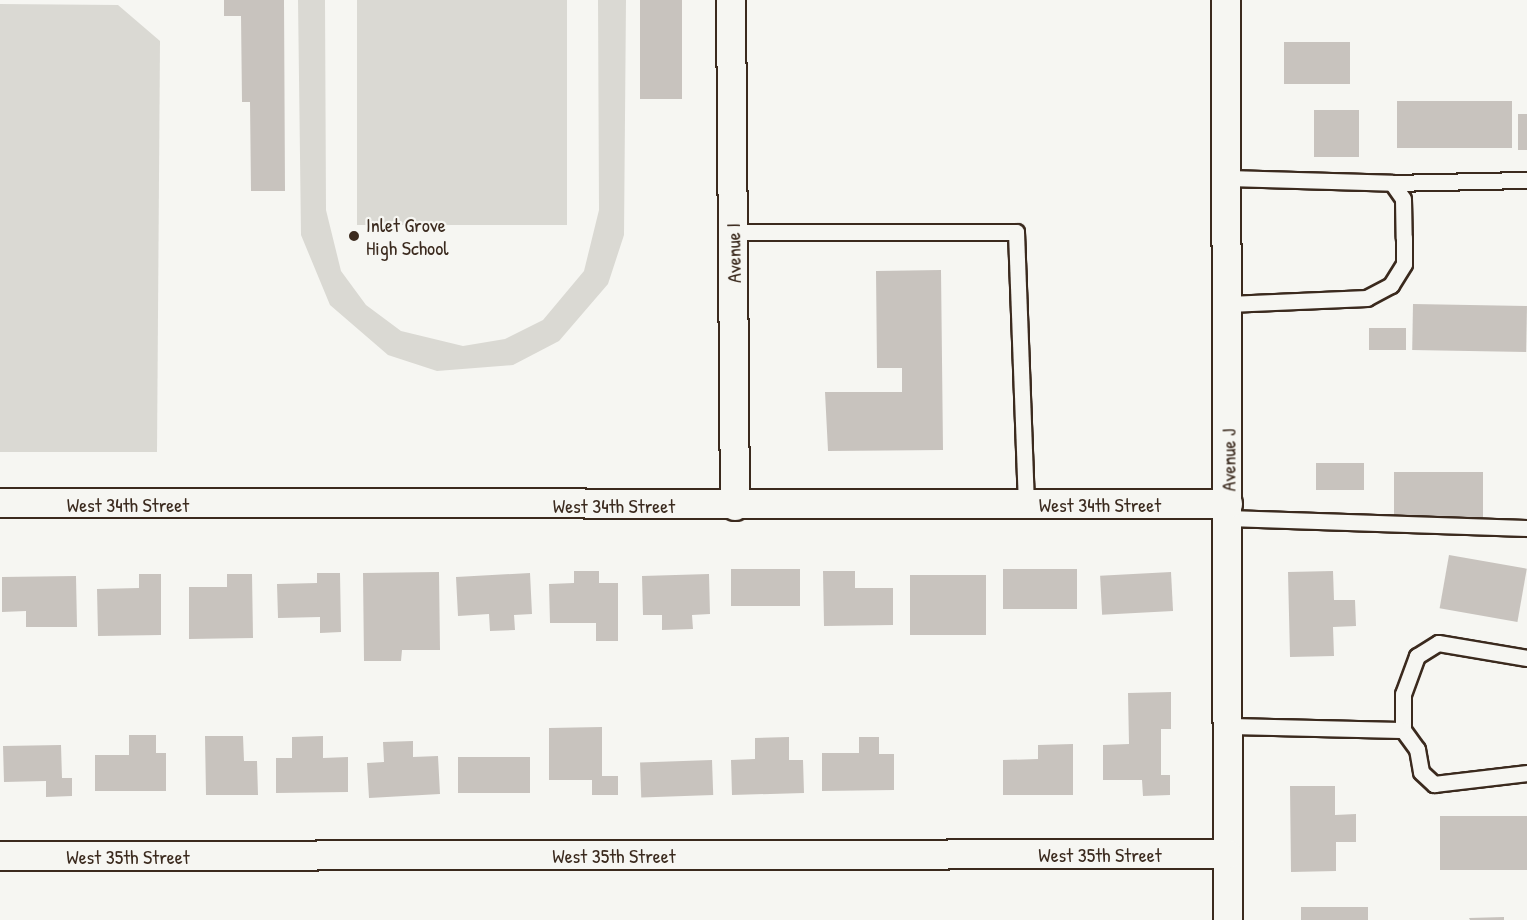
<!DOCTYPE html>
<html>
<head>
<meta charset="utf-8">
<style>
  body { margin:0 }
  #map { position:relative; width:1527px; height:920px; overflow:hidden; background:#f6f6f2; font-family:"Patrick Hand",sans-serif }
  div>[style] { position:absolute }
  .green>* { inset:0; background:#dad9d3; transform-origin:0 0 }
  .building>* { inset:0; background:#c8c3be; transform-origin:0 0 }
  .roads { filter:drop-shadow(2px 0 #3b2a1e) drop-shadow(-2px 0 #3b2a1e) drop-shadow(0 2px #3b2a1e) drop-shadow(0 -2px #3b2a1e) }
  .service>* { height:15px; margin:-7.5px; padding:0 7.5px; transform-origin:7.5px; border-radius:7.5px; background:#f6f6f2 }
  .minor>* { height:28px; margin:-14px; padding:0 14px; transform-origin:14px; border-radius:14px; background:#f6f6f2 }
  .dots>* { width:16px; height:16px; translate:-50% -50%; box-sizing:border-box; border:3px solid #f6f6f2; border-radius:50% }
  span { translate:-50% -50%; white-space:nowrap; text-align:center; line-height:1.15; -webkit-text-stroke:4.5px #f6f6f2; paint-order:stroke }
  .poi-label { font-size:20px; color:#3b2a1e }
  .left { translate:0 -50%; text-align:left }
  .street-label { font-size:20px; color:#3b2a1e }
</style>
</head>
<body>
<div id="map">
  <div class="green">
    <i style="clip-path:polygon(298px 0,325px 0,326px 210px,341px 271px,366px 305px,401px 331px,463px 346px,505px 339px,543px 320px,584px 271px,599px 210px,598px 0,626px 0,624px 235px,608px 284px,559px 341px,513px 365px,437px 371px,388px 355px,330px 305px,301px 235px)"></i>
    <i style="left:357px;top:0;width:210px;height:225px"></i>
    <i style="clip-path:polygon(0 4px,118px 5px,160px 41px,157px 452px,0 452px)"></i>
  </div>
  <div class="building">
    <i style="clip-path:polygon(224px 0,284px 0,285px 191px,251px 191px,250px 102px,242px 102px,241px 16px,224px 16px)"></i>
    <i style="left:640px;top:0;width:42px;height:99px"></i>
    <i style="left:1284px;top:42px;width:66px;height:42px"></i>
    <i style="left:1512px;top:101px;width:47px;height:115px;rotate:90deg"></i>
    <i style="left:1314px;top:110px;width:45px;height:47px"></i>
    <i style="left:1518px;top:114px;width:9px;height:36px"></i>
    <i style="clip-path:polygon(941px 270px,943px 450px,828px 451px,825px 392px,902px 392px,902px 368px,877px 368px,876px 271px)"></i>
    <i style="left:1413px;top:304px;width:114px;height:46px;rotate:1deg"></i>
    <i style="left:1369px;top:328px;width:37px;height:22px"></i>
    <i style="left:1316px;top:463px;width:48px;height:27px"></i>
    <i style="left:1394px;top:472px;width:89px;height:49px"></i>
    <i style="left:1449px;top:555px;width:79px;height:54px;rotate:10deg"></i>
    <i style="left:800px;top:569px;width:37px;height:69px;rotate:90deg"></i>
    <i style="left:1077px;top:569px;width:40px;height:74px;rotate:90deg"></i>
    <i style="clip-path:polygon(574px 571px,599px 571px,599px 583px,618px 583px,618px 641px,596px 641px,596px 623px,550px 623px,549px 584px,574px 583px)"></i>
    <i style="clip-path:polygon(823px 571px,855px 571px,855px 588px,893px 588px,893px 625px,824px 626px)"></i>
    <i style="clip-path:polygon(1333px 571px,1334px 600px,1355px 600px,1356px 626px,1333px 627px,1334px 656px,1290px 657px,1288px 572px)"></i>
    <i style="clip-path:polygon(439px 572px,440px 650px,402px 650px,401px 661px,364px 661px,363px 573px)"></i>
    <i style="left:1171px;top:572px;width:39px;height:71px;rotate:87deg"></i>
    <i style="clip-path:polygon(317px 573px,340px 573px,341px 632px,320px 633px,320px 617px,278px 618px,277px 584px,317px 583px)"></i>
    <i style="clip-path:polygon(530px 573px,532px 614px,514px 615px,515px 630px,490px 631px,489px 614px,458px 616px,456px 577px)"></i>
    <i style="clip-path:polygon(139px 574px,161px 574px,161px 635px,98px 636px,97px 589px,139px 588px)"></i>
    <i style="clip-path:polygon(227px 574px,252px 574px,253px 638px,189px 639px,189px 587px,227px 587px)"></i>
    <i style="clip-path:polygon(709px 574px,710px 614px,692px 615px,693px 629px,662px 630px,662px 615px,643px 615px,642px 576px)"></i>
    <i style="left:986px;top:575px;width:60px;height:76px;rotate:90deg"></i>
    <i style="clip-path:polygon(76px 576px,77px 627px,26px 627px,26px 611px,2px 612px,2px 577px)"></i>
    <i style="clip-path:polygon(1171px 692px,1171px 729px,1161px 729px,1161px 775px,1170px 775px,1170px 795px,1143px 796px,1142px 780px,1103px 780px,1103px 745px,1129px 744px,1128px 693px)"></i>
    <i style="clip-path:polygon(602px 727px,602px 776px,618px 776px,618px 795px,592px 795px,592px 780px,549px 780px,549px 728px)"></i>
    <i style="clip-path:polygon(129px 735px,156px 735px,156px 753px,166px 753px,166px 791px,95px 791px,95px 755px,129px 755px)"></i>
    <i style="clip-path:polygon(205px 736px,243px 736px,244px 761px,257px 761px,258px 795px,206px 795px)"></i>
    <i style="clip-path:polygon(323px 736px,323px 758px,348px 757px,348px 792px,276px 793px,276px 758px,292px 758px,292px 737px)"></i>
    <i style="clip-path:polygon(789px 737px,789px 760px,803px 760px,804px 793px,732px 795px,731px 760px,755px 759px,755px 738px)"></i>
    <i style="clip-path:polygon(859px 737px,879px 737px,879px 754px,894px 754px,894px 790px,822px 791px,822px 753px,859px 753px)"></i>
    <i style="clip-path:polygon(413px 741px,413px 757px,438px 756px,440px 794px,369px 798px,367px 763px,384px 762px,383px 742px)"></i>
    <i style="clip-path:polygon(1073px 744px,1073px 795px,1003px 795px,1003px 760px,1038px 759px,1038px 745px)"></i>
    <i style="clip-path:polygon(61px 745px,62px 778px,72px 778px,72px 796px,46px 797px,46px 781px,4px 782px,3px 746px)"></i>
    <i style="left:458px;top:757px;width:72px;height:36px"></i>
    <i style="left:712px;top:760px;width:35px;height:72px;rotate:88deg"></i>
    <i style="clip-path:polygon(1290px 786px,1335px 786px,1335px 815px,1356px 814px,1356px 842px,1336px 842px,1336px 871px,1291px 872px)"></i>
    <i style="left:1527px;top:816px;width:54px;height:87px;rotate:90deg"></i>
    <i style="left:1368px;top:907px;width:13px;height:67px;rotate:90deg"></i>
    <i style="clip-path:polygon(1504px 917px,1504px 920px,1470px 920px,1469px 918px)"></i>
  </div>
  <div class="roads">
    <div class="service">
      <i style="left:1228px;top:178px;width:164px;rotate:1.7deg"></i>
      <i style="left:1392px;top:183px;width:19px;rotate:55deg"></i>
      <i style="left:1403px;top:199px;width:39px;rotate:89deg"></i>
      <i style="left:1404px;top:238px;width:26px;rotate:90deg"></i>
      <i style="left:1404px;top:264px;width:25px;rotate:122deg"></i>
      <i style="left:1391px;top:285px;width:27px;rotate:152deg"></i>
      <i style="left:1367px;top:298px;width:139px;rotate:177.5deg"></i>
      <i style="left:1392px;top:183px;width:135px;rotate:-1.3deg"></i>
      <i style="left:733px;top:232px;width:283px"></i>
      <i style="left:1016px;top:232px;width:273px;rotate:87.9deg"></i>
      <i style="left:1228px;top:518px;width:299px;rotate:1.9deg"></i>
      <i style="left:1527px;top:658px;width:90px;rotate:-170.4deg"></i>
      <i style="left:1438px;top:643px;width:25px;rotate:148deg"></i>
      <i style="left:1417px;top:656px;width:40px;rotate:110.2deg"></i>
      <i style="left:1403px;top:694px;width:36px;rotate:90deg"></i>
      <i style="left:1403px;top:730px;width:24px;rotate:54deg"></i>
      <i style="left:1417px;top:749px;width:23px;rotate:80deg"></i>
      <i style="left:1421px;top:772px;width:18px;rotate:43deg"></i>
      <i style="left:1434px;top:784px;width:94px;rotate:-6.7deg"></i>
      <i style="left:1228px;top:726px;width:175px;rotate:1.3deg"></i>
    </div>
    <div class="minor">
      <i style="left:731px;top:0;width:506px;rotate:89.55deg"></i>
      <i style="left:1226px;top:0;width:920px;rotate:89.88deg"></i>
      <i style="left:0;top:503px;width:1228px;rotate:0.05deg"></i>
      <i style="left:0;top:856px;width:1228px;rotate:-0.09deg"></i>
    </div>
  </div>
  <div class="dots">
    <i style="left:354px;top:236px;background:#3b2a1e"></i>
  </div>
  <div class="poi-label">
    <span class="left" style="left:366px;top:236px">Inlet Grove<br>High School</span>
  </div>
  <div class="street-label">
    <span style="left:733px;top:253px;rotate:-91deg">Avenue I</span>
    <span style="left:1228px;top:460px;rotate:-90deg">Avenue J</span>
    <span style="left:128px;top:504px">West 34th Street</span>
    <span style="left:1100px;top:504px">West 34th Street</span>
    <span style="left:614px;top:505px">West 34th Street</span>
    <span style="left:1100px;top:854px">West 35th Street</span>
    <span style="left:614px;top:855px">West 35th Street</span>
    <span style="left:128px;top:856px">West 35th Street</span>
  </div>
</div>
</body>
</html>
